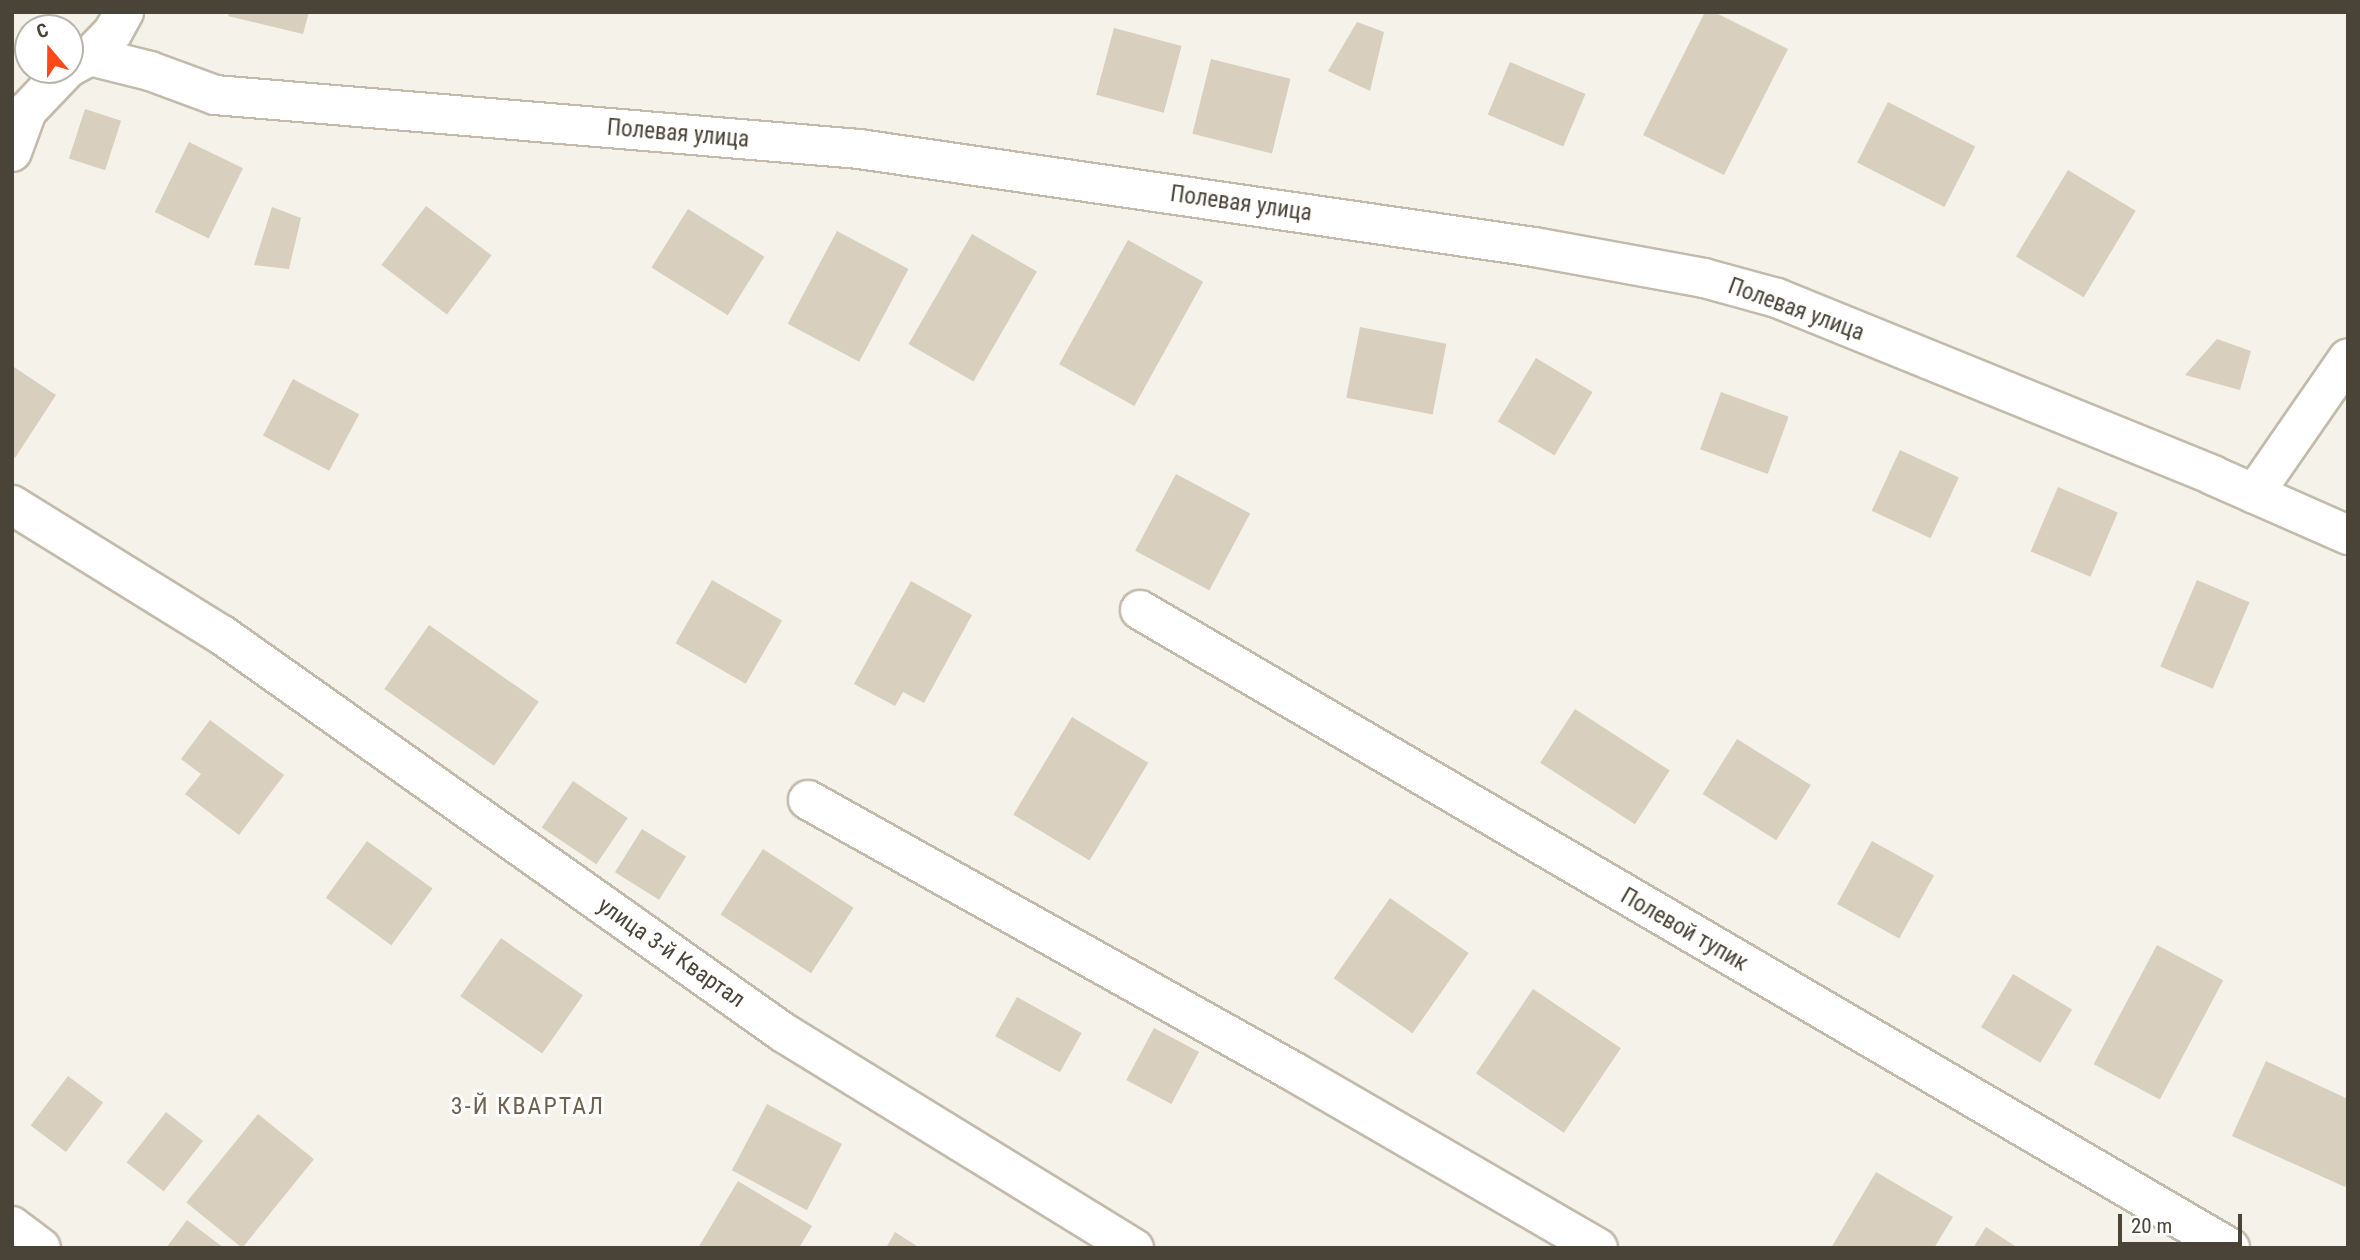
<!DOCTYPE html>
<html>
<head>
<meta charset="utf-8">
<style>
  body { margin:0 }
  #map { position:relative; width:2360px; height:1260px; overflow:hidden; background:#f5f2e9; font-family:"Roboto Condensed",sans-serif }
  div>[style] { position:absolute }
  .building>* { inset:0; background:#d8cfbe; transform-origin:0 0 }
  .roads { filter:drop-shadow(2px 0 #c2bbab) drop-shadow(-2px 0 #c2bbab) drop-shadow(0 2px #c2bbab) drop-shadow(0 -2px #c2bbab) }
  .minor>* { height:38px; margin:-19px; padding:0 19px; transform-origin:19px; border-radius:19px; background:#fff }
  span { translate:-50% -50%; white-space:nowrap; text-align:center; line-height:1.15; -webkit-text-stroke:6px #fff; paint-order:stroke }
  .street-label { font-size:23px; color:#4a4337 }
  .neighbourhood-label { font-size:24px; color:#6d624d; letter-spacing:2px }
  .frame { position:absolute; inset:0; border:14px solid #4a4337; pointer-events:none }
  .north { position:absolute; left:14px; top:14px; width:70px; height:70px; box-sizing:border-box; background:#fff; border:2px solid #b7b4af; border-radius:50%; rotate:340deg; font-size:19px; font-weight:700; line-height:28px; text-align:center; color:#4a4337 }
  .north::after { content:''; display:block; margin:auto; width:24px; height:32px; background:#ff4717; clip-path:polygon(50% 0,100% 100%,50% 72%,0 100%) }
  .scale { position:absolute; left:2118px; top:1214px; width:124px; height:32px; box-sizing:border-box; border:4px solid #4a4337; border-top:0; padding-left:9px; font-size:21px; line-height:24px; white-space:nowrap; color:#4a4337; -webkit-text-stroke:5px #fff; paint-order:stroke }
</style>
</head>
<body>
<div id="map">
  <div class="building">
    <i style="clip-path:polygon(229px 12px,309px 12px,303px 34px,228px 16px)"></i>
    <i style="clip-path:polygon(1705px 12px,1714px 12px,1788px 49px,1724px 175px,1643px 135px)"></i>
    <i style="clip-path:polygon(1357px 22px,1384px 32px,1370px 91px,1328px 71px)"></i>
    <i style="left:1114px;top:28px;width:70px;height:69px;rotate:15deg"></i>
    <i style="left:1211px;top:59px;width:82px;height:77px;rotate:14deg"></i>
    <i style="left:1510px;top:62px;width:82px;height:57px;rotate:23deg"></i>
    <i style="left:1888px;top:102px;width:98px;height:68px;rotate:27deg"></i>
    <i style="left:85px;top:109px;width:38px;height:52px;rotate:18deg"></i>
    <i style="left:189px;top:142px;width:60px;height:78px;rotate:26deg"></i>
    <i style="left:2068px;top:170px;width:79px;height:101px;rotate:31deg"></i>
    <i style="left:426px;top:206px;width:82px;height:74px;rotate:37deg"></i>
    <i style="clip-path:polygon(272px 207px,301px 218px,289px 269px,254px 265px)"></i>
    <i style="left:688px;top:209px;width:90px;height:69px;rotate:32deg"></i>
    <i style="left:837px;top:231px;width:81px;height:105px;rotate:28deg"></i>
    <i style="left:972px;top:234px;width:75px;height:127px;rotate:30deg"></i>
    <i style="left:1128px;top:240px;width:86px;height:142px;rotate:29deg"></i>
    <i style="left:1360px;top:327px;width:88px;height:72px;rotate:11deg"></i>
    <i style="clip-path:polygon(2217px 339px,2251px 351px,2240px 390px,2185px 375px)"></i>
    <i style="left:1536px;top:358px;width:66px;height:74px;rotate:31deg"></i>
    <i style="clip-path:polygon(14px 367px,56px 395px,15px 458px,12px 456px)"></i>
    <i style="left:293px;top:379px;width:75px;height:64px;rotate:28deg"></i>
    <i style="left:1721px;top:392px;width:72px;height:61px;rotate:20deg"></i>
    <i style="left:1900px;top:450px;width:65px;height:67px;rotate:25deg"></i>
    <i style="left:1176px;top:474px;width:84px;height:87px;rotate:28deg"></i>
    <i style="left:2058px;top:487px;width:65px;height:70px;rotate:23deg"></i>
    <i style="left:712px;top:580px;width:81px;height:73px;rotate:30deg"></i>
    <i style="left:2197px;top:580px;width:57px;height:94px;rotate:23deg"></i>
    <i style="clip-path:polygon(911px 581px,972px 615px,924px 703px,903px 692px,895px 706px,854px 684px)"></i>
    <i style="left:429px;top:625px;width:134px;height:78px;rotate:35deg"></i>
    <i style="left:1575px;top:709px;width:113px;height:64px;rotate:33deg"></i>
    <i style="left:1072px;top:717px;width:89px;height:114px;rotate:31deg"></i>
    <i style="clip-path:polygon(210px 720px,284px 775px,239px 835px,185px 794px,201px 774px,181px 759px)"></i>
    <i style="left:1737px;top:739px;width:87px;height:65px;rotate:32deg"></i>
    <i style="left:573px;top:781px;width:66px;height:56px;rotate:34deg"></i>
    <i style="left:642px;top:829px;width:52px;height:51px;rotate:32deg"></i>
    <i style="left:367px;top:841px;width:81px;height:70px;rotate:36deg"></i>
    <i style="left:1872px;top:841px;width:71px;height:72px;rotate:29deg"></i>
    <i style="left:763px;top:849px;width:108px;height:78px;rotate:33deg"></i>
    <i style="left:1390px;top:898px;width:96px;height:98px;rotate:35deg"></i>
    <i style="left:501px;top:938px;width:100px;height:71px;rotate:35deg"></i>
    <i style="left:2157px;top:945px;width:75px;height:135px;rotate:28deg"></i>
    <i style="left:2013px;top:974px;width:69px;height:62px;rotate:31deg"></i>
    <i style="left:1533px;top:989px;width:106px;height:102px;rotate:34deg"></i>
    <i style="left:1017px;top:997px;width:74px;height:45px;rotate:29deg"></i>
    <i style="left:1154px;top:1028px;width:51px;height:59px;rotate:28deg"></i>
    <i style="clip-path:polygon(2266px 1061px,2348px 1099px,2348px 1181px,2345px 1187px,2232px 1136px)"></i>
    <i style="left:68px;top:1076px;width:44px;height:62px;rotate:37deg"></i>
    <i style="left:767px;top:1104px;width:85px;height:75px;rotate:28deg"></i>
    <i style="left:166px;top:1112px;width:47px;height:64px;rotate:38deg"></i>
    <i style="left:258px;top:1114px;width:72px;height:114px;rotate:39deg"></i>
    <i style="clip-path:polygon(1876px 1172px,1953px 1217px,1934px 1248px,1831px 1248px)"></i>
    <i style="clip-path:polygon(738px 1181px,812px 1226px,799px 1248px,698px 1248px)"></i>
    <i style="clip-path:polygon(187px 1220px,224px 1248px,166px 1248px)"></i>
    <i style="clip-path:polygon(1986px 1227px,2018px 1248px,1973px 1248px)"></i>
    <i style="clip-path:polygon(895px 1232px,920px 1248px,886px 1248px)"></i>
  </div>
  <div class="roads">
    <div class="minor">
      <i style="left:90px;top:56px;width:62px;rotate:14deg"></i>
      <i style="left:150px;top:71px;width:69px;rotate:20.3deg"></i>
      <i style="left:215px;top:95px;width:646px;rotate:4.79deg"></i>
      <i style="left:859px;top:149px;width:682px;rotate:8.26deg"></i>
      <i style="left:1534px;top:247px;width:173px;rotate:10.3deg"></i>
      <i style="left:1704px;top:278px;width:76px;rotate:15.3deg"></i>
      <i style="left:1777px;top:298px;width:470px;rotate:22.1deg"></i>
      <i style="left:2212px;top:475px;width:149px;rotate:23.8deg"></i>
      <i style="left:70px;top:67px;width:23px;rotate:-29deg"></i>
      <i style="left:90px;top:56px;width:33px;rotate:-46deg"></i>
      <i style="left:113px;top:32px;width:23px;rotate:-61deg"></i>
      <i style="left:12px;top:152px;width:44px;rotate:-69.9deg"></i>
      <i style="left:27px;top:111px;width:57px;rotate:-46.4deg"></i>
      <i style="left:2254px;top:494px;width:165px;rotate:-55.3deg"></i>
      <i style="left:12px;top:505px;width:247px;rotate:31.8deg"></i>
      <i style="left:222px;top:635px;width:689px;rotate:35.31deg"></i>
      <i style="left:784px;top:1033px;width:411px;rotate:31.6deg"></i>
      <i style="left:1140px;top:610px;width:1263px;rotate:30.34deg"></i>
      <i style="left:808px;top:800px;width:559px;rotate:29.22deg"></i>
      <i style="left:1296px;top:1073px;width:349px;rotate:30.1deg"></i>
      <i style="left:12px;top:1226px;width:36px;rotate:37deg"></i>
    </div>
  </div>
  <div class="street-label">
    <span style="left:678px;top:134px;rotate:5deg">Полевая улица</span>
    <span style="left:1241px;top:204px;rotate:8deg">Полевая улица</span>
    <span style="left:1796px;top:310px;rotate:20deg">Полевая улица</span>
    <span style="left:1684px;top:930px;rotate:30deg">Полевой тупик</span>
    <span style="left:671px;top:953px;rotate:35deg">улица 3-й Квартал</span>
  </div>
  <div class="neighbourhood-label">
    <span style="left:528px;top:1107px">3-Й КВАРТАЛ</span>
  </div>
  <div class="frame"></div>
  <div class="north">С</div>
  <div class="scale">20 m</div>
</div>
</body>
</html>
